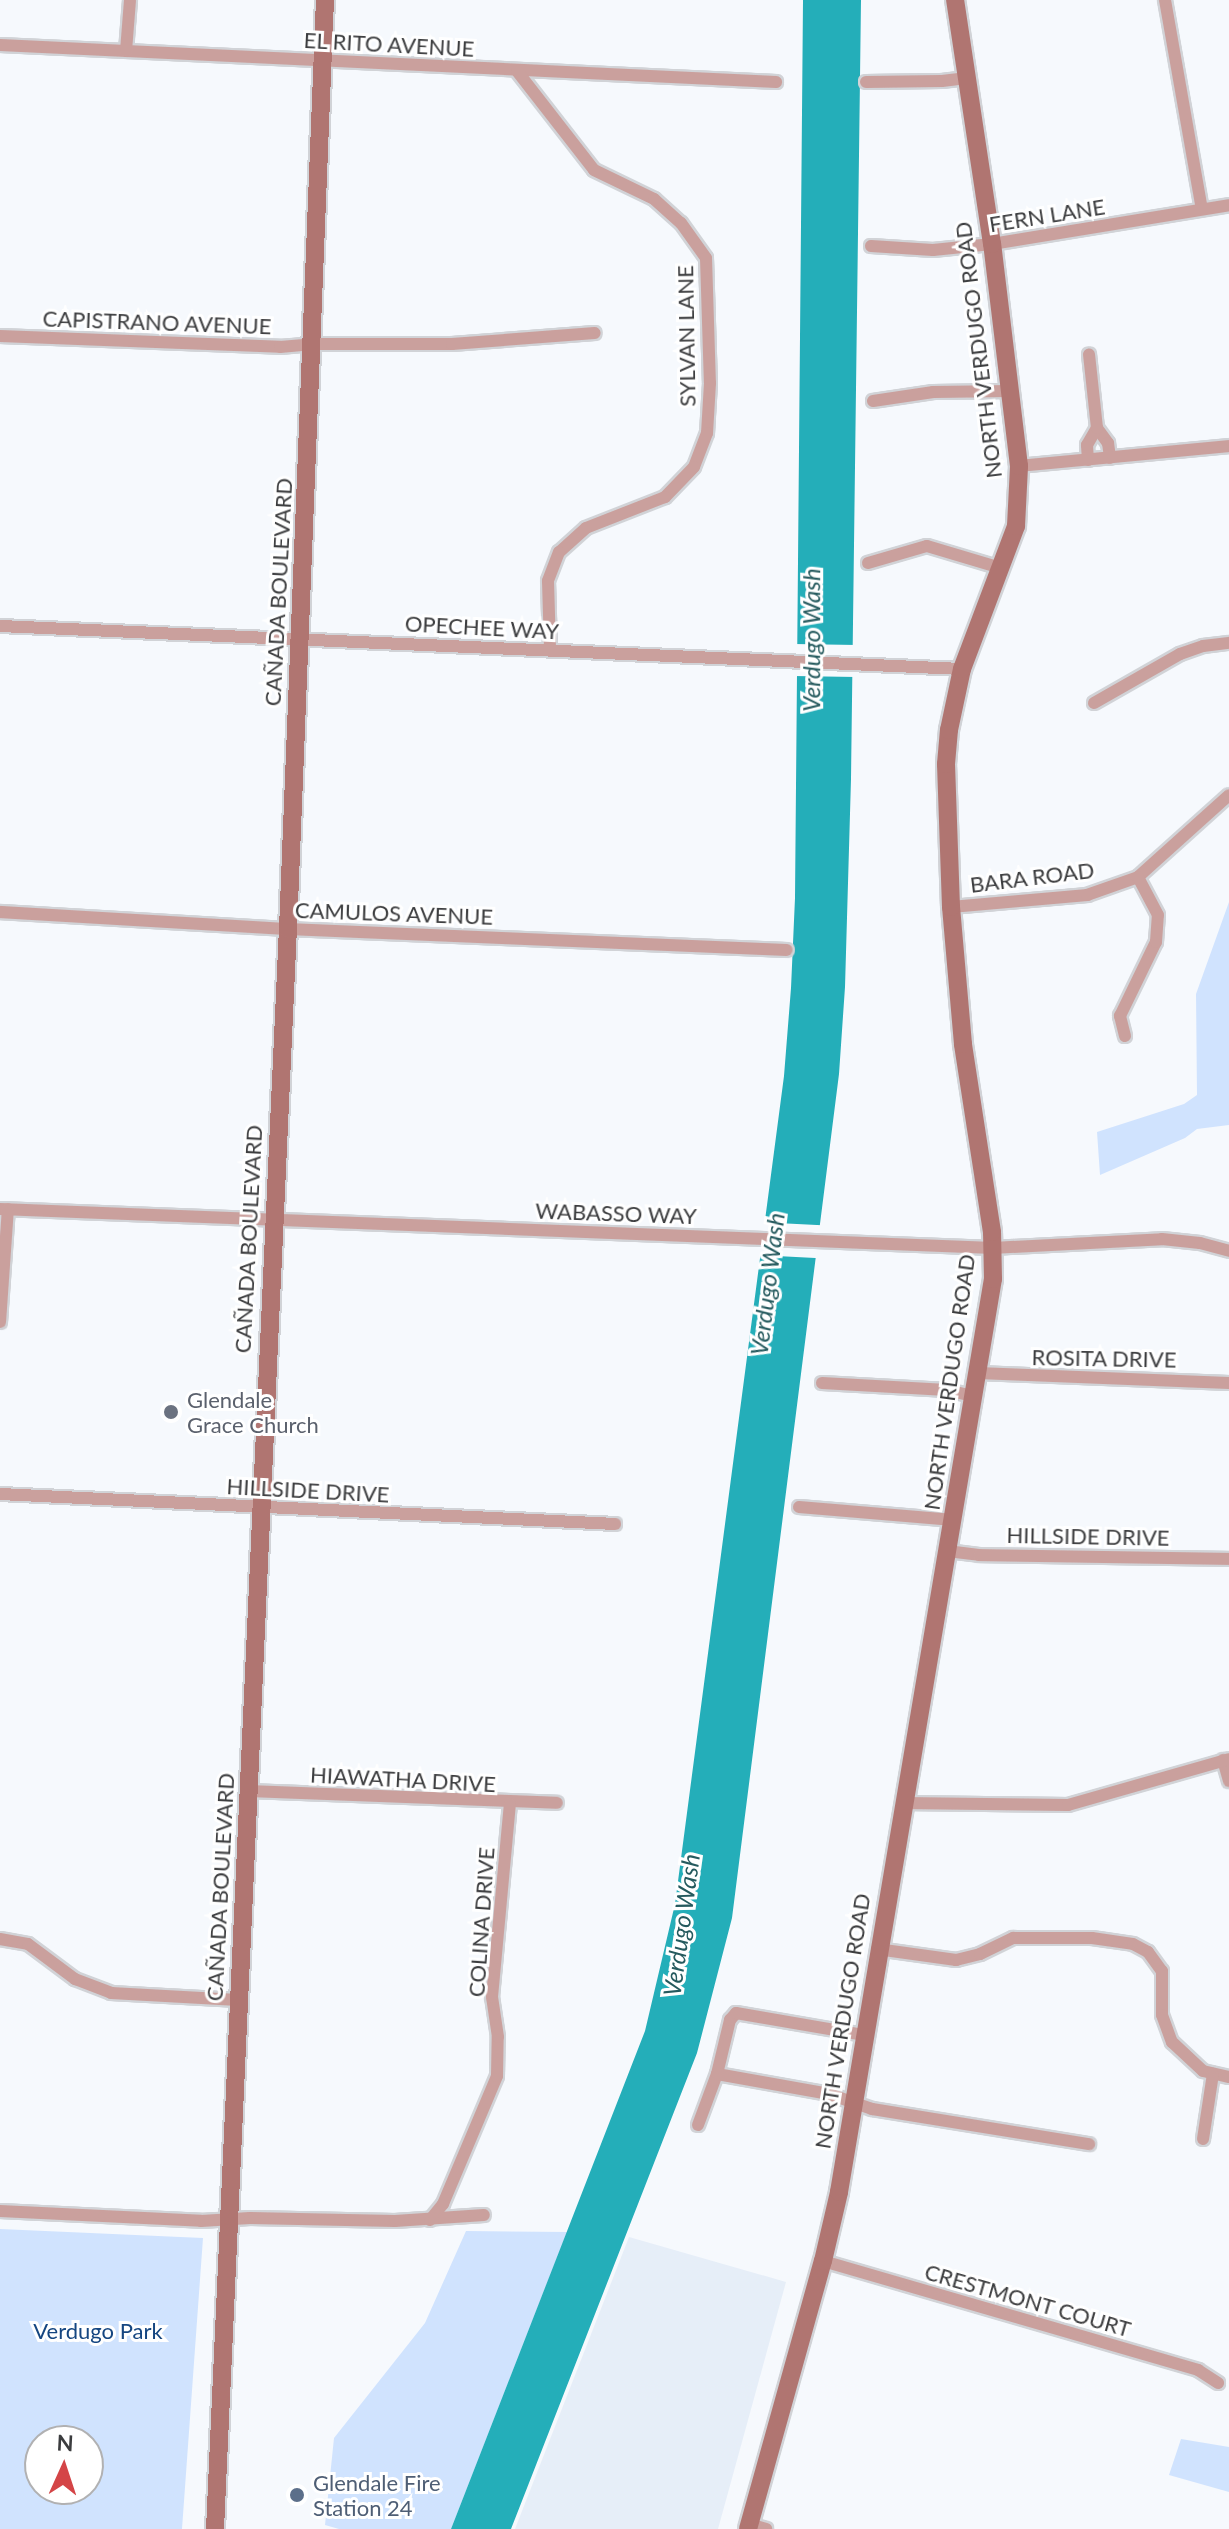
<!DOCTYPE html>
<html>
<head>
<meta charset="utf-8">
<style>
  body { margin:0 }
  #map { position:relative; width:1229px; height:2529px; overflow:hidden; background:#f6f9fd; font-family:Lato,sans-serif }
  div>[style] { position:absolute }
  .built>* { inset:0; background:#e6eef8 }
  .green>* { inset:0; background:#d0e3fe }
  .water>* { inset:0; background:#24aeb9 }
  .pier>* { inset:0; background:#f6f9fd; transform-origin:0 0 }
  .roads { filter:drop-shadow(2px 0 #d1d3d7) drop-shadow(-2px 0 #d1d3d7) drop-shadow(0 2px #d1d3d7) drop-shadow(0 -2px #d1d3d7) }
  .minor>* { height:12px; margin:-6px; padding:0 6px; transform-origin:6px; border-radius:6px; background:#caa09d }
  .secondary>* { height:18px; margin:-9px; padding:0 9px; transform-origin:9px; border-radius:9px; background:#b07571 }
  .dots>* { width:22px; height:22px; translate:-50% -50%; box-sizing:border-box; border:4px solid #fff; border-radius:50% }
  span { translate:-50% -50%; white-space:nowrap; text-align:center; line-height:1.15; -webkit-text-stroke:6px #fff; paint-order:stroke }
  .street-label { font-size:22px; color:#3c3d3f }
  .worship-label { font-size:22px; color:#5b616d }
  .left { translate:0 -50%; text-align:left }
  .park-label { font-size:22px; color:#154681 }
  .service-label { font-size:22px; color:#4e5e75 }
  .water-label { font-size:24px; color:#255a5e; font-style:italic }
  .north { position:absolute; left:24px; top:2425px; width:80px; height:80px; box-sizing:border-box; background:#fff; border:2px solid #b1b1b2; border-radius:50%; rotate:3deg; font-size:22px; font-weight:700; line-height:32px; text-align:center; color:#3c3d3f }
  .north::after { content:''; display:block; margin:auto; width:28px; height:36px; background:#d44547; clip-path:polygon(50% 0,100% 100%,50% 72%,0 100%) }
</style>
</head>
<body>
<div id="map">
  <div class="built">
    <i style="clip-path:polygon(629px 2237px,786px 2282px,718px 2529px,515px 2529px)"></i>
  </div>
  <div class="green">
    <i style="clip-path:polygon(1229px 902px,1229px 1125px,1197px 1129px,1185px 1138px,1100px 1175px,1097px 1132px,1184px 1104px,1197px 1095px,1196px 994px)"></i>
    <i style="clip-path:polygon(evenodd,0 2229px,203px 2238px,182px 2529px,0 2529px,0 2229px,40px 2441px,88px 2441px,88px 2489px,40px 2489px,40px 2441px)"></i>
    <i style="clip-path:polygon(466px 2231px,567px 2232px,451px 2529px,339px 2529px,325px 2525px,334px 2438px,425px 2323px)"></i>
    <i style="clip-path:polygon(1181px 2439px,1229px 2447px,1229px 2492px,1169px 2475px)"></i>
  </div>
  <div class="water">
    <i style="clip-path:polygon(803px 0,861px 0,851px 779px,845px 987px,839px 1074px,732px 1918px,697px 2053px,511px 2529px,451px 2529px,645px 2031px,675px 1904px,784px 1076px,791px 988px,795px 898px)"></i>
  </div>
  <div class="pier">
    <i style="left:794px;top:644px;width:63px;height:32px;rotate:1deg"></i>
    <i style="left:759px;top:1222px;width:63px;height:33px;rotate:3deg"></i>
  </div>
  <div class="roads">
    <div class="minor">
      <i style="left:1165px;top:0;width:212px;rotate:80deg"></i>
      <i style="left:0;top:45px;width:777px;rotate:2.73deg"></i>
      <i style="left:126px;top:51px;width:51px;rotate:-85.5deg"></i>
      <i style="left:517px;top:71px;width:125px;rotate:52.1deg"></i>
      <i style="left:594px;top:170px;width:67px;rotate:25.8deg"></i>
      <i style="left:654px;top:199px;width:36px;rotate:42deg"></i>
      <i style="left:681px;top:223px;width:43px;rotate:54.5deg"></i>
      <i style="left:706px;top:258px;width:125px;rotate:88.2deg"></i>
      <i style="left:710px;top:383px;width:50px;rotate:93.4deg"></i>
      <i style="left:707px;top:433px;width:36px;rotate:111deg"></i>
      <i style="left:694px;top:467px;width:42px;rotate:134deg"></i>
      <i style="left:665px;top:497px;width:85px;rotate:158.6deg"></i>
      <i style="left:586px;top:528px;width:36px;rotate:138deg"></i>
      <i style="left:559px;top:552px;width:31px;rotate:111deg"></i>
      <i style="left:548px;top:581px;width:69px;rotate:88.3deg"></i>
      <i style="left:866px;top:82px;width:76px;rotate:-0.8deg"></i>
      <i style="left:942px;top:81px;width:25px;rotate:-7deg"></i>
      <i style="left:871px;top:246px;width:62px;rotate:3.7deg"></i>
      <i style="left:933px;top:250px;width:59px;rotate:-5.8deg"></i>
      <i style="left:992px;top:244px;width:240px;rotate:-9.3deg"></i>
      <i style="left:0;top:336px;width:280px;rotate:2.2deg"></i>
      <i style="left:280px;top:347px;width:33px;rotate:-5deg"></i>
      <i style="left:313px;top:344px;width:139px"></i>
      <i style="left:452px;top:344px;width:143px;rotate:-4.4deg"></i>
      <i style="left:873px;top:401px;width:61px;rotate:-8.5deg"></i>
      <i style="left:933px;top:392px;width:77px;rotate:-0.7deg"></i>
      <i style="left:1097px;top:428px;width:19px;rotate:54deg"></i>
      <i style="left:1108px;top:443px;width:15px;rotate:82deg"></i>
      <i style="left:1088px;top:460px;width:15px;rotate:-94deg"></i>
      <i style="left:1087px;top:445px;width:20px;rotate:-60deg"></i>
      <i style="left:1097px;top:428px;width:74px;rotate:-96.2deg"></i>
      <i style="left:1019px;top:466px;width:211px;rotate:-5.4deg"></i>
      <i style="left:868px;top:563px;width:61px;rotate:-16.1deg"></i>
      <i style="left:927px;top:546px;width:77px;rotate:16.6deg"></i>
      <i style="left:0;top:626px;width:963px;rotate:2.56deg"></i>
      <i style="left:1094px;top:703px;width:99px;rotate:-29.7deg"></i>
      <i style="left:1180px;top:654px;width:24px;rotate:-19deg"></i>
      <i style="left:1203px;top:646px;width:26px;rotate:-7deg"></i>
      <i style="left:951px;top:907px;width:137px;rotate:-5deg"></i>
      <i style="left:1087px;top:895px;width:54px;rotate:-19.4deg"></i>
      <i style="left:1138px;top:877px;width:122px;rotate:-42deg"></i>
      <i style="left:0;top:912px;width:289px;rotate:3.4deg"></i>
      <i style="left:288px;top:929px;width:499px;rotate:2.4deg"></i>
      <i style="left:1125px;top:1036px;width:21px;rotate:-104deg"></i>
      <i style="left:1120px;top:1016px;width:82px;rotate:-64.1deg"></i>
      <i style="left:1156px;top:942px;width:27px;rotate:-86deg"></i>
      <i style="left:1158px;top:915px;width:43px;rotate:-117.8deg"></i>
      <i style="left:0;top:1209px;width:994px;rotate:2.25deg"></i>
      <i style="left:993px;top:1248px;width:169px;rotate:-3deg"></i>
      <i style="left:1162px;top:1239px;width:38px;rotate:6deg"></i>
      <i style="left:1200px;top:1243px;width:30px;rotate:15deg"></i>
      <i style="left:0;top:1322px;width:113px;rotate:-86deg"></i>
      <i style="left:978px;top:1373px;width:251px;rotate:2.3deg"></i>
      <i style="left:822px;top:1383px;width:125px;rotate:3.2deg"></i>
      <i style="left:947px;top:1390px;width:28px;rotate:13deg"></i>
      <i style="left:0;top:1494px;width:616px;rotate:2.79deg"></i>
      <i style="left:799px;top:1507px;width:155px;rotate:4.8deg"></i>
      <i style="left:947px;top:1551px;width:32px;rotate:7deg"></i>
      <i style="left:979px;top:1555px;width:250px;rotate:0.9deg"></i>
      <i style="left:1223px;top:1760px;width:22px;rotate:74deg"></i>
      <i style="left:248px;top:1791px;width:309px;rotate:2.2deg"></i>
      <i style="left:902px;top:1803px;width:166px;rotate:0.7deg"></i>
      <i style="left:1068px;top:1805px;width:167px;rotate:-15.9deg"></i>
      <i style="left:0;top:1939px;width:28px;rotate:10deg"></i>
      <i style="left:28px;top:1944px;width:59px;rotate:36.7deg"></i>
      <i style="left:75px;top:1979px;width:39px;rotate:21deg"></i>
      <i style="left:111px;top:1993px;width:127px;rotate:3.2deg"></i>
      <i style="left:877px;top:1949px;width:80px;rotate:7.9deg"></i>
      <i style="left:956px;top:1960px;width:25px;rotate:-14deg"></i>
      <i style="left:980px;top:1954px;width:37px;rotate:-26deg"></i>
      <i style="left:1013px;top:1938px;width:79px"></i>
      <i style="left:1092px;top:1938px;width:41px;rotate:8.3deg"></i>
      <i style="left:1133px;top:1944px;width:17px;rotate:28deg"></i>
      <i style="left:1148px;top:1952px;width:24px;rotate:54deg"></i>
      <i style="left:1162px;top:1971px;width:44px;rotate:90deg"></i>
      <i style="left:1162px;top:2015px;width:29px;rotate:70deg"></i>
      <i style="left:1172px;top:2042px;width:42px;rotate:43.1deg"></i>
      <i style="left:1203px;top:2071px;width:27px;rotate:13deg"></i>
      <i style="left:717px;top:2074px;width:56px;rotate:-76.5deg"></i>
      <i style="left:730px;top:2020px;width:9px;rotate:-49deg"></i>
      <i style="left:736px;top:2013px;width:129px;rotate:9.8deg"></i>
      <i style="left:698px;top:2125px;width:54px;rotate:-69.6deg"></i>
      <i style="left:717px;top:2074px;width:114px;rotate:10.1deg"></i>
      <i style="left:829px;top:2094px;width:46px;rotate:19.2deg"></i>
      <i style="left:872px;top:2109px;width:220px;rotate:9.2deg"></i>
      <i style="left:1203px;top:2139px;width:66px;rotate:-81.3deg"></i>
      <i style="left:0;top:2211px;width:201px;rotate:2.8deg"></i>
      <i style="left:201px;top:2221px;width:49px;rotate:-3.5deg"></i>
      <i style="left:250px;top:2218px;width:145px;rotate:1.2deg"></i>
      <i style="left:395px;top:2221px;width:89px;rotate:-3.9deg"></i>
      <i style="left:430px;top:2220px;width:21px;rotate:-51deg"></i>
      <i style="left:443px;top:2204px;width:139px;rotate:-67.1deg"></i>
      <i style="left:497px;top:2076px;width:39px;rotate:-89deg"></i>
      <i style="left:498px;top:2037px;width:40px;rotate:-98.5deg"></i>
      <i style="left:492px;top:1997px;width:194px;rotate:-84.7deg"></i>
      <i style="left:823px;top:2261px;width:391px;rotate:16.2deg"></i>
      <i style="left:1198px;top:2370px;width:24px;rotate:33deg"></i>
      <i style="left:749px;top:2524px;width:18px;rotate:16deg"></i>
    </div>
    <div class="secondary">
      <i style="left:215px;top:2529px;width:1602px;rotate:-87.39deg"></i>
      <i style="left:288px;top:929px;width:930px;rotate:-87.72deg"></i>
      <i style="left:748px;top:2529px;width:278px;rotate:-74.4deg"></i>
      <i style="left:823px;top:2261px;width:71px;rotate:-76.9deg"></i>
      <i style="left:839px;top:2192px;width:926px;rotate:-80.43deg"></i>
      <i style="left:993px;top:1279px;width:47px;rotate:-91.2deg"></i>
      <i style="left:992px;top:1232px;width:190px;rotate:-98.8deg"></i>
      <i style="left:963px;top:1044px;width:138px;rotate:-95deg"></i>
      <i style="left:951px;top:907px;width:143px;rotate:-92deg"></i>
      <i style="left:946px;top:764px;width:34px;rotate:-85deg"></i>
      <i style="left:949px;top:730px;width:62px;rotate:-78deg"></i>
      <i style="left:962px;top:669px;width:153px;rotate:-69.3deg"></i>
      <i style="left:1016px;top:526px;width:60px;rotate:-87.1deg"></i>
      <i style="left:1019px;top:466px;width:224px;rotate:-96.9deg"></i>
      <i style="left:992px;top:244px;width:247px;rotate:-98.6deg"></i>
    </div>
  </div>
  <div class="dots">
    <i style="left:171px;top:1412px;background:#6b7280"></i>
    <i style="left:297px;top:2495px;background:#5c6f8a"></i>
  </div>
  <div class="street-label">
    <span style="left:389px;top:44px;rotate:3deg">EL RITO AVENUE</span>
    <span style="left:1047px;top:215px;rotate:-9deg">FERN LANE</span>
    <span style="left:157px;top:322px;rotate:2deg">CAPISTRANO AVENUE</span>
    <span style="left:686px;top:336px;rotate:-91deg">SYLVAN LANE</span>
    <span style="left:978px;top:350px;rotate:-97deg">NORTH VERDUGO ROAD</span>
    <span style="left:278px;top:592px;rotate:-87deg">CAÑADA BOULEVARD</span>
    <span style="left:482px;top:627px;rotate:3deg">OPECHEE WAY</span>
    <span style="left:1032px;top:877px;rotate:-7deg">BARA ROAD</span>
    <span style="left:394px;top:913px;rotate:2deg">CAMULOS AVENUE</span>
    <span style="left:616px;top:1213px;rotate:2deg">WABASSO WAY</span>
    <span style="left:248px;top:1239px;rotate:-87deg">CAÑADA BOULEVARD</span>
    <span style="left:1104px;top:1358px;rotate:1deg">ROSITA DRIVE</span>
    <span style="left:949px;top:1382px;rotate:-82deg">NORTH VERDUGO ROAD</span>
    <span style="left:308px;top:1490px;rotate:3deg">HILLSIDE DRIVE</span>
    <span style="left:1088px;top:1536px;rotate:1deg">HILLSIDE DRIVE</span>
    <span style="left:403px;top:1779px;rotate:3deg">HIAWATHA DRIVE</span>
    <span style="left:220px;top:1887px;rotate:-87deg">CAÑADA BOULEVARD</span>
    <span style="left:481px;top:1922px;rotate:-86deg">COLINA DRIVE</span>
    <span style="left:842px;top:2021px;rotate:-81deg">NORTH VERDUGO ROAD</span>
    <span style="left:1028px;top:2300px;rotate:16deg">CRESTMONT COURT</span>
  </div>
  <div class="worship-label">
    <span class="left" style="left:187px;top:1412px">Glendale<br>Grace Church</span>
  </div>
  <div class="park-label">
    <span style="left:98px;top:2331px">Verdugo Park</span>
  </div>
  <div class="service-label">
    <span class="left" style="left:313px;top:2495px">Glendale Fire<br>Station 24</span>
  </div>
  <div class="water-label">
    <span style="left:811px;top:640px;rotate:-90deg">Verdugo Wash</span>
    <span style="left:767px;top:1284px;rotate:-83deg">Verdugo Wash</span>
    <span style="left:681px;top:1925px;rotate:-82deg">Verdugo Wash</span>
  </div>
  <div class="north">N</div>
</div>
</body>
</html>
